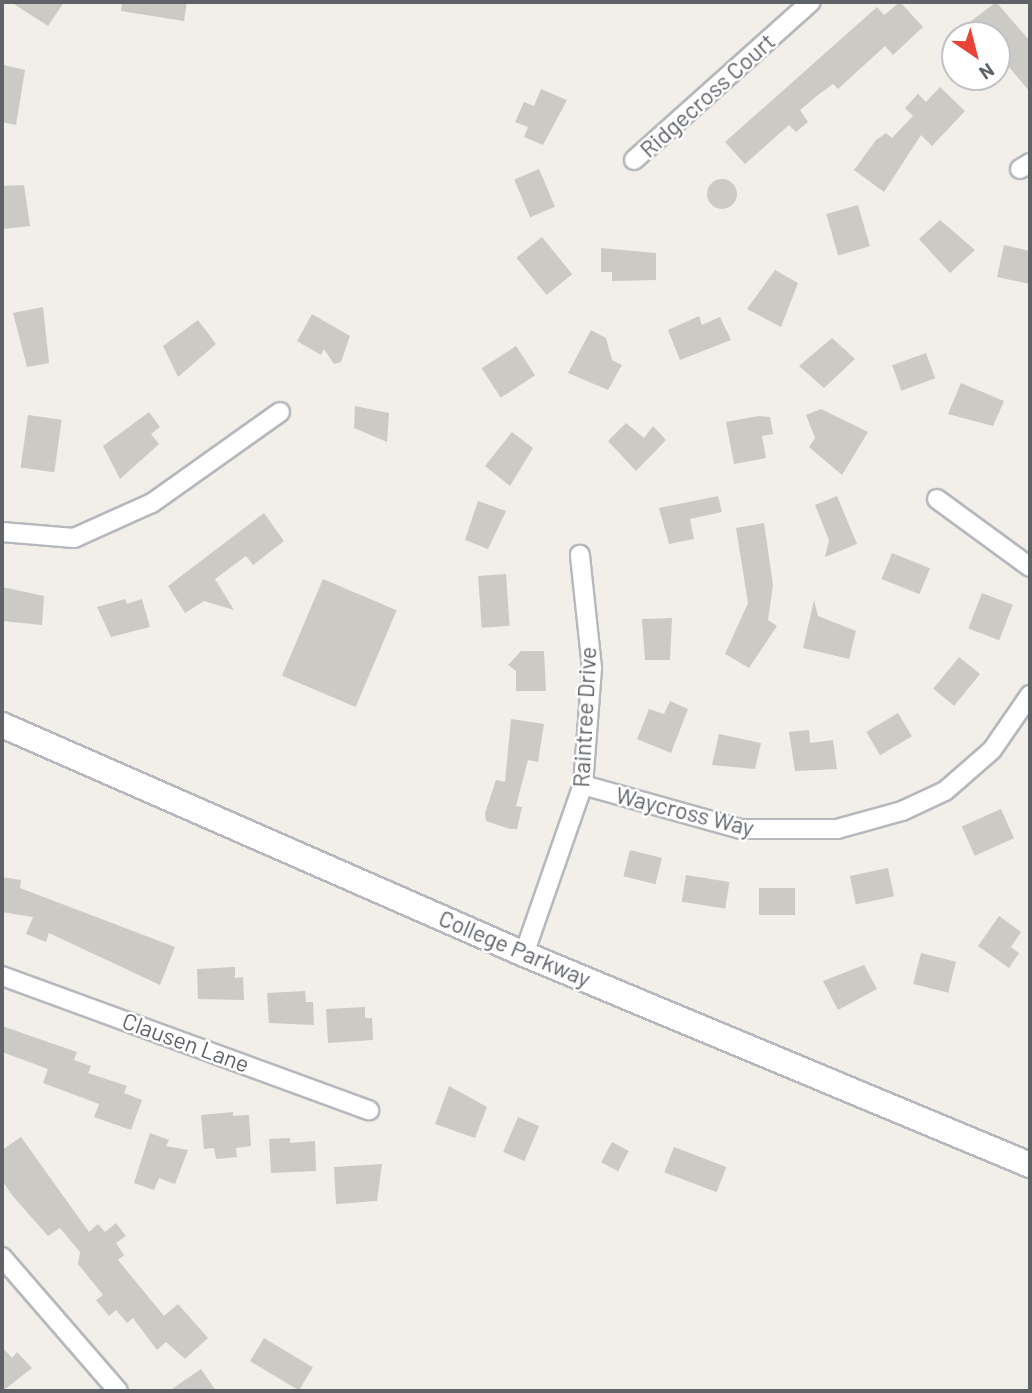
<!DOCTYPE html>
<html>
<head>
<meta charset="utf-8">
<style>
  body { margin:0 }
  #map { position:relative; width:1032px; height:1393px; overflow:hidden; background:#f1efe8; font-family:Barlow,sans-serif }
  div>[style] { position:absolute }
  .building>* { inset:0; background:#cccac5; transform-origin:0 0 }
  .round { border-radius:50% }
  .roads { filter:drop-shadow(2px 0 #b5b8bc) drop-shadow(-2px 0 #b5b8bc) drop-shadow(0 2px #b5b8bc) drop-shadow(0 -2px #b5b8bc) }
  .street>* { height:18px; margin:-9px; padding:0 9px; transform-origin:9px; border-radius:9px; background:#fff }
  .secondary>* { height:24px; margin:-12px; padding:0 12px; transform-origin:12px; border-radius:12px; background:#fff }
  span { translate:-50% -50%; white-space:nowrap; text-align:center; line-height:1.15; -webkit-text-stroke:5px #fff; paint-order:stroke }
  .street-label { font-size:23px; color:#5f6368 }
  .frame { position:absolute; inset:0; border:4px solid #5f6368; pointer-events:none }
  .north { position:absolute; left:941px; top:21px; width:70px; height:70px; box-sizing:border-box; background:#fff; border:2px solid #bfc1c3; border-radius:50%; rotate:145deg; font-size:19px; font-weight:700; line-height:28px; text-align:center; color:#5f6368 }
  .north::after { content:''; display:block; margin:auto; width:24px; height:32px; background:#ea4335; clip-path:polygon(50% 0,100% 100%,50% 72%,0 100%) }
</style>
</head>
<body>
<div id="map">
  <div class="building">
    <i style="clip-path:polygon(11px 2px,64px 2px,48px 26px)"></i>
    <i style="clip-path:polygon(122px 2px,187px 2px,184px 21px,121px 11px)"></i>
    <i style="clip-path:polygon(900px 2px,923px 27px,893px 55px,885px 46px,838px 89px,833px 84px,818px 95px,800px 110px,808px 122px,796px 132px,789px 125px,745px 164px,725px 142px,877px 7px,884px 15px)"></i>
    <i style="clip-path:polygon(996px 2px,1030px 41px,1030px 92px,997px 53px,997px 35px,981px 35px,970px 22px)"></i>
    <i style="clip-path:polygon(4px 65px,25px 70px,16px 125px,2px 122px)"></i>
    <i style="clip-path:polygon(940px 87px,965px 111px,932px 146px,921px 135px,884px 192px,854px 170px,876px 140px,886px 133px,892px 138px,913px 116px,905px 108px,918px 94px,926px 102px)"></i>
    <i style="clip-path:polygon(541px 89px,567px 100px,543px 145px,524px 137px,528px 127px,515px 122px,524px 102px,534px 106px)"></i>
    <i style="left:539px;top:169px;width:41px;height:27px;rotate:67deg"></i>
    <i class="round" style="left:707px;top:179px;width:30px;height:30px"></i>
    <i style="clip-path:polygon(24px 185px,30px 226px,2px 229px,2px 186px)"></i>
    <i style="left:858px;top:205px;width:43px;height:33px;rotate:74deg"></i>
    <i style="clip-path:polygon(940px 220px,975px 250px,950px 273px,919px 239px)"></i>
    <i style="left:542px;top:237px;width:48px;height:33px;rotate:51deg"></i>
    <i style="clip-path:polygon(1004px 245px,1030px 251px,1030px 284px,997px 277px)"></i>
    <i style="clip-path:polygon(601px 248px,656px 253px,656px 280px,612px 281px,612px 272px,601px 272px)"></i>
    <i style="clip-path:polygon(775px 270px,798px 283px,781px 327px,747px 309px)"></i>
    <i style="clip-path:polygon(43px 307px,49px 363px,27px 367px,13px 313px)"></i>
    <i style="clip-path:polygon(312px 314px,350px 336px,341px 362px,334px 364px,324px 349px,321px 355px,297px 341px)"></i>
    <i style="clip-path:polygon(699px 316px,702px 325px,720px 317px,731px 340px,680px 360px,668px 330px)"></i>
    <i style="clip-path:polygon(198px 320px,216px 344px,178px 377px,163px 346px)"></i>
    <i style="clip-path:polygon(591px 330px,606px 338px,612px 360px,622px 365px,608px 390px,568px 373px)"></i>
    <i style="clip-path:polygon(832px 338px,855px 359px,824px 388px,799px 366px)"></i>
    <i style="left:516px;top:346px;width:35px;height:41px;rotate:57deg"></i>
    <i style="left:926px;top:353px;width:27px;height:36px;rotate:70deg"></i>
    <i style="clip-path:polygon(961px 383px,1004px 401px,993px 426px,948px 414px)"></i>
    <i style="clip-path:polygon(355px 406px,389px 413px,387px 442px,354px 428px)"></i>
    <i style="clip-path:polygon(821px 409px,868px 432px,842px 475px,809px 447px,815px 438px,806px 415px)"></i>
    <i style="clip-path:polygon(149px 412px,160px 427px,151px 434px,159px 444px,120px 479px,103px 446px)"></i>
    <i style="left:28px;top:415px;width:34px;height:53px;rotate:8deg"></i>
    <i style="clip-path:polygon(758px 416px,770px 417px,773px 434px,762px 436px,766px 458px,734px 464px,726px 422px)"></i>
    <i style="clip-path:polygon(626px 423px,644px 438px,653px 426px,666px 440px,636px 471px,608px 441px)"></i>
    <i style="clip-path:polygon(512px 432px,533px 448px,510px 486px,485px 466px)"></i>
    <i style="clip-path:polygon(718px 496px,722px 512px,690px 519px,694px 539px,669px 544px,659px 508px)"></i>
    <i style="clip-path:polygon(837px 496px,857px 544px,825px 557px,829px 540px,815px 505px)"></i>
    <i style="clip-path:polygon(478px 501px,506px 511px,488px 549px,465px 540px)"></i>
    <i style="clip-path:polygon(264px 513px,284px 541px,253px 565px,246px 556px,215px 579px,234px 610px,204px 601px,185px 613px,168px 586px)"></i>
    <i style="clip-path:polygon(764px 523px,773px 585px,768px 620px,777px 626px,749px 668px,725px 654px,748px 603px,736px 528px)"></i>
    <i style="left:892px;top:553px;width:41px;height:28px;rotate:22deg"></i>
    <i style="left:506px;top:574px;width:52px;height:28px;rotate:86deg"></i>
    <i style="left:323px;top:579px;width:80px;height:105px;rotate:23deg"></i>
    <i style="clip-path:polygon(2px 587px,44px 596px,42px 625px,2px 621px)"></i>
    <i style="left:982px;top:593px;width:33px;height:38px;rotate:21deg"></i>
    <i style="clip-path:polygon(125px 599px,127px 604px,142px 599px,150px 627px,111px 637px,97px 607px)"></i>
    <i style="clip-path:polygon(814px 600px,818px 616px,856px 631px,849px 659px,803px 648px)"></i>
    <i style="clip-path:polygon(672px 618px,670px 660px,645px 660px,642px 619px)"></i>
    <i style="clip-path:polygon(521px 651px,544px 651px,546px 691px,516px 691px,516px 671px,508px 665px)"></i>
    <i style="left:959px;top:657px;width:27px;height:41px;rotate:39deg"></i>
    <i style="clip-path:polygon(670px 701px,688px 709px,671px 753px,637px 739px,649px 709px,664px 714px)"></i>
    <i style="left:898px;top:713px;width:27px;height:37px;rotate:59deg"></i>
    <i style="clip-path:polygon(511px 719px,544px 724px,538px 762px,528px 760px,516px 806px,522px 807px,517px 829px,510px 829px,486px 821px,485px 813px,496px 780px,505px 782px)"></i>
    <i style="clip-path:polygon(809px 730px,810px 743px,833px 740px,837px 769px,795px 771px,789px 732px)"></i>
    <i style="clip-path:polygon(719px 734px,761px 743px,755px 769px,712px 765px)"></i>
    <i style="left:1001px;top:809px;width:32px;height:43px;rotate:66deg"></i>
    <i style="left:630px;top:850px;width:33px;height:27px;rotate:14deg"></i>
    <i style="left:888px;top:868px;width:29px;height:39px;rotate:78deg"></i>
    <i style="left:686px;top:875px;width:44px;height:27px;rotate:9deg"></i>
    <i style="clip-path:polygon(2px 877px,21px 880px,20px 888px,175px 947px,160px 985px,49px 933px,46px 942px,26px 934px,33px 917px,2px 912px)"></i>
    <i style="left:759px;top:888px;width:36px;height:27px"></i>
    <i style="clip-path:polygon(999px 916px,1021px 932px,1011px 947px,1019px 953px,1009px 968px,978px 946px)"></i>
    <i style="left:921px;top:953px;width:36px;height:32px;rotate:14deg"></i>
    <i style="clip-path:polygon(864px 965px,877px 989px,838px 1010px,823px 981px)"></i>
    <i style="clip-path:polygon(235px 967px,235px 978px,243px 977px,244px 1000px,198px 999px,197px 969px)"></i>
    <i style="clip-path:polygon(305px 991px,306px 1002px,313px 1002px,314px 1025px,269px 1023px,267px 993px)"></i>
    <i style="clip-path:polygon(365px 1007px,365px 1018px,372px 1018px,373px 1040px,328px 1043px,326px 1009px)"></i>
    <i style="clip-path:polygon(2px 1026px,77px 1052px,74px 1060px,91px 1066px,88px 1073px,127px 1086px,124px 1093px,142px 1100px,131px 1130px,94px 1117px,99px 1104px,43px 1083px,48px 1069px,2px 1052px)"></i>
    <i style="clip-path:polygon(449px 1086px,487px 1107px,475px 1138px,435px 1124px)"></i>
    <i style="clip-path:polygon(233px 1112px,233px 1116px,249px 1115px,251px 1146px,236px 1148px,237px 1157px,216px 1159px,214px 1148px,204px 1149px,201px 1115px)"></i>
    <i style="left:518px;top:1117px;width:23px;height:38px;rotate:23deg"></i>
    <i style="clip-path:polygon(150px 1133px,169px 1140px,166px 1146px,188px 1150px,175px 1184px,159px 1178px,154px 1190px,134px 1183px)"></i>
    <i style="clip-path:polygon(21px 1137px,89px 1232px,98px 1224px,105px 1232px,116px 1223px,126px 1236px,116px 1243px,124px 1255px,118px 1260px,164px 1316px,178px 1304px,208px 1338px,185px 1359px,166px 1342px,157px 1350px,133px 1318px,127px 1323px,116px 1310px,109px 1316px,96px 1300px,103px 1295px,78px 1264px,80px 1252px,60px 1228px,48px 1236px,11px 1194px,2px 1180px,2px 1150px)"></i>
    <i style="clip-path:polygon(290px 1138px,290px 1143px,315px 1141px,316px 1171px,271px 1173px,269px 1139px)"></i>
    <i style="left:612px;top:1142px;width:19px;height:23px;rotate:28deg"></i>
    <i style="left:674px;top:1147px;width:56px;height:27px;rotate:21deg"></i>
    <i style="clip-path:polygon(382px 1164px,377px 1201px,336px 1204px,334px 1167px)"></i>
    <i style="left:264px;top:1338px;width:57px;height:27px;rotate:31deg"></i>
    <i style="clip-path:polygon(2px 1347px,12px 1358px,17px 1352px,32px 1368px,3px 1391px)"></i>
    <i style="clip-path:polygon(201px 1369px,216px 1391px,169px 1391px)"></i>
  </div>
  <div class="roads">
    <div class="street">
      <i style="left:634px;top:160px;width:237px;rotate:-41.8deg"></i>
      <i style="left:1020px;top:169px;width:12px;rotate:-31deg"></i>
      <i style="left:937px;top:499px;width:115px;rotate:36.2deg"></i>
      <i style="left:2px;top:532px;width:72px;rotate:4.8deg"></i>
      <i style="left:74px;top:538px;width:85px;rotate:-24.2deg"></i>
      <i style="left:152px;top:503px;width:157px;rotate:-35.4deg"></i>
      <i style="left:583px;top:785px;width:164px;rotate:15.6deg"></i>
      <i style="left:741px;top:829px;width:96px"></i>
      <i style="left:837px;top:829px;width:67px;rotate:-15.5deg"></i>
      <i style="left:902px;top:811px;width:47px;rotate:-24.9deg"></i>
      <i style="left:945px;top:791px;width:62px;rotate:-41.1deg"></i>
      <i style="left:992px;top:750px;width:67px;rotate:-55.4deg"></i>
      <i style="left:524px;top:954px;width:179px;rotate:-70.8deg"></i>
      <i style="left:583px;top:785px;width:117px;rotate:-85.6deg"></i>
      <i style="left:592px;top:668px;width:114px;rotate:-96.1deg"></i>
      <i style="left:2px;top:976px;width:391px;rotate:20.1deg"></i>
      <i style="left:2px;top:1257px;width:177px;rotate:49.1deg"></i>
    </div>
    <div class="secondary">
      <i style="left:2px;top:725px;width:570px;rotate:23.69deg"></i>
      <i style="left:524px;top:954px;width:548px;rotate:22.64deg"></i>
    </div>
  </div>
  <div class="street-label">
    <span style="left:707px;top:95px;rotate:-42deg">Ridgecross Court</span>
    <span style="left:584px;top:717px;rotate:-87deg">Raintree Drive</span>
    <span style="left:685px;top:811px;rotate:14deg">Waycross Way</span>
    <span style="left:515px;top:948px;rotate:23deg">College Parkway</span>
    <span style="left:186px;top:1042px;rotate:20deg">Clausen Lane</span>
  </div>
  <div class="frame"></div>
  <div class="north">N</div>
</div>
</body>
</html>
